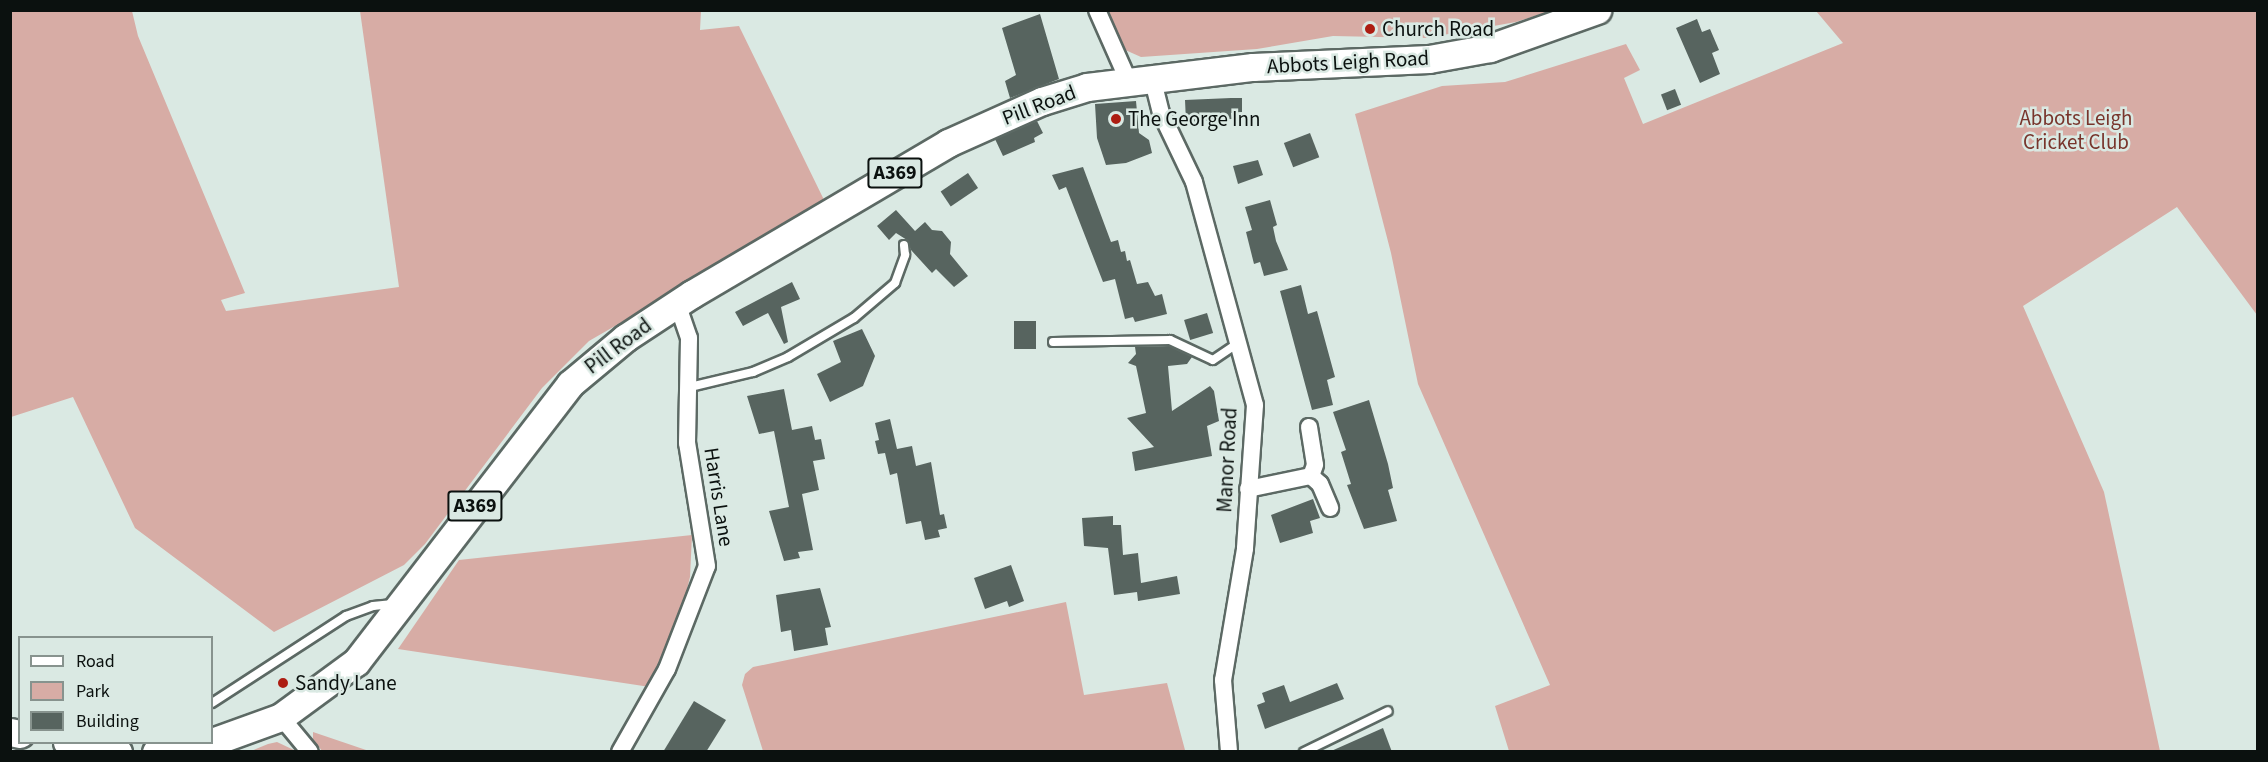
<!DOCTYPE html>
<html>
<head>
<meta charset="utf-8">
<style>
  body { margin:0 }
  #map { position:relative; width:2268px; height:762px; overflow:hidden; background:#dae9e3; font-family:"Source Sans 3",sans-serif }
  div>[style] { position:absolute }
  .green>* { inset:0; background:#d7aca5 }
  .building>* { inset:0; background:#57645f; transform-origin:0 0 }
  .roads { filter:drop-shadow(2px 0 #5c6964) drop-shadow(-2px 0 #5c6964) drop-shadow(0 2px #5c6964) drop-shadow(0 -2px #5c6964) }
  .lane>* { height:8px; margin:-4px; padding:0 4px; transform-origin:4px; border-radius:4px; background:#fff }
  .street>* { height:16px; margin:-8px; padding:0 8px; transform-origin:8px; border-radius:8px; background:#fff }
  .primary>* { height:27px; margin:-13.5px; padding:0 13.5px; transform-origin:13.5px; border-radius:13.5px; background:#fff }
  .dots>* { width:16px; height:16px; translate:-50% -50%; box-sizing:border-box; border:3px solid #dae9e3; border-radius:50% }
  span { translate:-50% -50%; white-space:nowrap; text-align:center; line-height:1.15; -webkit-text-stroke:5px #dae9e3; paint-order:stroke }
  .shield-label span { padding:2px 4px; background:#dae9e3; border:2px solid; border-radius:4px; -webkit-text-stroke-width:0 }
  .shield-label { font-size:20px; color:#0b110f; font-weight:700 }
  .poi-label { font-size:21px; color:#0b110f }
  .left { translate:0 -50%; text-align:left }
  .street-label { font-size:21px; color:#0b110f }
  .park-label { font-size:21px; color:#78352c }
  .frame { position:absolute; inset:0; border:12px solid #0b110f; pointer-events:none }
  .legend { position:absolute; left:18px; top:636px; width:195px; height:108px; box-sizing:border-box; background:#dae9e3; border:2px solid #87938e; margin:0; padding:8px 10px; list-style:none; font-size:18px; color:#0b110f }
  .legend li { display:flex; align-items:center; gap:12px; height:30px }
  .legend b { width:30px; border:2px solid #87938e }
</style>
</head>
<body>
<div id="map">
  <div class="green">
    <i style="clip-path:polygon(11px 11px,132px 11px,138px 36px,245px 293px,221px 300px,226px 311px,399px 287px,360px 11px,701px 11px,700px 30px,739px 26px,826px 204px,589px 341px,542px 388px,425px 544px,404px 565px,274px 632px,135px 528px,73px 397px,11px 417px)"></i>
    <i style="clip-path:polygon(1108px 11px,1550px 11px,1516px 22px,1426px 38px,1333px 36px,1257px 49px,1141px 57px,1123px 49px)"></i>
    <i style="clip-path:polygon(1816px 11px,2257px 11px,2257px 315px,2177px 207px,2023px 306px,2104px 492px,2160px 751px,1509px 751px,1495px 706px,1550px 685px,1418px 384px,1391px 253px,1355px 114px,1442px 86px,1505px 82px,1626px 44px,1640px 70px,1624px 78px,1643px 124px,1843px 43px)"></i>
    <i style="clip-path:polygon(692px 535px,690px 577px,679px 622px,650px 687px,398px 649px,459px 560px)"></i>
    <i style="clip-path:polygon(1066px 602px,1084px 695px,1167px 683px,1185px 750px,763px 751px,742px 685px,745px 674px,753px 667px)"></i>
    <i style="clip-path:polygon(313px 732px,369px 751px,322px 751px,313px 739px)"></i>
    <i style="clip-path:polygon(277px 742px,296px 751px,251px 751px,268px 744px)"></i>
  </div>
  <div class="building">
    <i style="clip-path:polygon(1040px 14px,1059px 79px,1010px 98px,1005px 81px,1016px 75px,1002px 28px)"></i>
    <i style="clip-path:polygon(1697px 19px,1702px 32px,1710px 29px,1719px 50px,1712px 53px,1720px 74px,1700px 83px,1676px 28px)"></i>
    <i style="left:1675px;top:89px;width:17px;height:15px;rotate:69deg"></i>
    <i style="clip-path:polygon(1231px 98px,1242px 98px,1242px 112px,1231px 113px,1232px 119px,1186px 122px,1185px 100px)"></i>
    <i style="clip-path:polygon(1136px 101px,1139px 133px,1149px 140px,1152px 153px,1126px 163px,1106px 165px,1097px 138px,1095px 104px)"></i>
    <i style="clip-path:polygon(1037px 121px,1043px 133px,1034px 138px,1035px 142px,1003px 156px,995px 139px)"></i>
    <i style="left:1310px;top:133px;width:26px;height:28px;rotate:69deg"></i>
    <i style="clip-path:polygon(1258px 160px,1263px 175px,1238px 184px,1233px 166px)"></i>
    <i style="clip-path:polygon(1083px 167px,1111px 242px,1118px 240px,1121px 252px,1125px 251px,1127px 261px,1130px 260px,1137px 284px,1148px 282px,1155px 296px,1162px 294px,1167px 314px,1135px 322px,1133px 317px,1125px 319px,1115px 279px,1103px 282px,1066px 187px,1059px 190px,1052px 175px)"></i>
    <i style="left:968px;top:173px;width:18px;height:33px;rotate:56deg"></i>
    <i style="clip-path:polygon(1270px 200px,1277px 225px,1273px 227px,1276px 241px,1288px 270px,1264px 276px,1260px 262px,1254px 264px,1246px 232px,1252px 230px,1245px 207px)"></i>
    <i style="clip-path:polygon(896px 210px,915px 231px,925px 222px,932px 230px,942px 231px,951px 242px,950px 254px,968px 276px,954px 287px,936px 269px,932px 273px,911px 250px,907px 240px,896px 233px,889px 240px,877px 226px)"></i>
    <i style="clip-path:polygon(792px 282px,800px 299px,781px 307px,788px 342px,784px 344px,768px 313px,743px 326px,735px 312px)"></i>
    <i style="clip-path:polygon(1301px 285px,1308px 314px,1317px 311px,1335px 377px,1327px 380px,1333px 405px,1312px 410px,1280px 291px)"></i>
    <i style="left:1207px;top:313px;width:21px;height:24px;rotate:73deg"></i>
    <i style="left:1014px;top:321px;width:22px;height:28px"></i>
    <i style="clip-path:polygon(862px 329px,875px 356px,863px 386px,830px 402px,817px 374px,841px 362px,833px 341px)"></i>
    <i style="clip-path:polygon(1169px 346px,1192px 357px,1187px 364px,1168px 366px,1172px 411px,1210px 386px,1214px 391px,1219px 421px,1207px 426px,1212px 456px,1135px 471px,1132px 452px,1154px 447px,1127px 418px,1146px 413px,1136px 366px,1128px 363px,1136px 354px,1135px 347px)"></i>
    <i style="clip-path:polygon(784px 389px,792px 430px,812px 426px,815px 440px,821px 439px,825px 459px,813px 461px,819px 490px,802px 494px,813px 550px,798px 552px,800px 558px,784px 561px,769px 511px,789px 507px,774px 431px,759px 434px,747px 396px)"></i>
    <i style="clip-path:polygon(1369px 400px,1388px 464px,1393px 488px,1388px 490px,1397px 521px,1364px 529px,1347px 485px,1351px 484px,1341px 452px,1346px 450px,1333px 412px)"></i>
    <i style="clip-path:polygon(890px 419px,897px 449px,912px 446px,916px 466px,931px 462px,940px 515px,944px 514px,947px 528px,938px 530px,940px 537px,925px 540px,921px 521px,906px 524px,897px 473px,890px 475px,885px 453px,878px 454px,875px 441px,879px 440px,875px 423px)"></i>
    <i style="clip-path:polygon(1313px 499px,1320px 518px,1310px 521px,1313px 533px,1280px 543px,1271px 515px)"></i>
    <i style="clip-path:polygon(1113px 516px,1113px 525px,1121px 525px,1123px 555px,1138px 553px,1141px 583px,1177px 576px,1180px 594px,1138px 601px,1137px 592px,1114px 595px,1108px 548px,1084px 546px,1082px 518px)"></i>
    <i style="clip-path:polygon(1011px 565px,1024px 601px,1009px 607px,1007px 601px,985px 609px,974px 578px)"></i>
    <i style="clip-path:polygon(820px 588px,831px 627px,825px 628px,828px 645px,794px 651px,791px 630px,781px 632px,776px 595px)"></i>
    <i style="clip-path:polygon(1337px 683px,1344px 699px,1265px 729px,1257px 705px,1265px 702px,1262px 693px,1284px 685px,1290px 702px)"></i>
    <i style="clip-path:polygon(694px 701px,726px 720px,706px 752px,663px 752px)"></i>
    <i style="clip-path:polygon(1383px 728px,1392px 752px,1329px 752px)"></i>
  </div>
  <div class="roads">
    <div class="lane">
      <i style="left:1053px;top:342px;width:117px;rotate:-1deg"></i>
      <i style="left:1170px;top:340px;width:47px;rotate:24.9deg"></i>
      <i style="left:1213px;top:360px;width:29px;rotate:-34deg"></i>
      <i style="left:690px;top:387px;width:65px;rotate:-13.4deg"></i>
      <i style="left:753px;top:372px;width:38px;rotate:-23deg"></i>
      <i style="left:788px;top:357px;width:77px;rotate:-30.6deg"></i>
      <i style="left:854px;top:318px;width:54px;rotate:-40.5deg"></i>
      <i style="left:895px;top:283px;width:30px;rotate:-70deg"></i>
      <i style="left:905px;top:255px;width:10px;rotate:-96deg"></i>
      <i style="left:212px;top:703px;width:160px;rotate:-33deg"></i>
      <i style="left:346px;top:616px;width:29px;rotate:-20deg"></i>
      <i style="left:373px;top:606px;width:20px;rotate:-6deg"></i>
      <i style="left:1304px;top:752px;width:93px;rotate:-26deg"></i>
    </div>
    <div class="street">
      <i style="left:1097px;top:10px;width:77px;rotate:66.1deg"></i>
      <i style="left:1152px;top:77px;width:37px;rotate:76deg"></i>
      <i style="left:1161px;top:113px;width:76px;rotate:64.4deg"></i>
      <i style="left:1194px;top:182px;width:231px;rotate:74.7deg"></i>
      <i style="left:1255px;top:405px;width:144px;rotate:94deg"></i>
      <i style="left:1245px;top:549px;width:133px;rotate:99.5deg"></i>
      <i style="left:1223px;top:680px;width:72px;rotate:85.2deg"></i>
      <i style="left:1309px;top:427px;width:38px;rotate:81deg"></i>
      <i style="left:1315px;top:465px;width:12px;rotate:110deg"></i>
      <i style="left:1311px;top:476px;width:12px;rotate:42deg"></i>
      <i style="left:1320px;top:484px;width:26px;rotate:67deg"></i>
      <i style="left:1248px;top:489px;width:64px;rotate:-11.7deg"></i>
      <i style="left:281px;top:717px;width:45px;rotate:50.4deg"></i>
      <i style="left:620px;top:752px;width:95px;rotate:-60.5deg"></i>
      <i style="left:667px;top:669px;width:110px;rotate:-68.8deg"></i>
      <i style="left:707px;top:566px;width:125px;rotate:-99.2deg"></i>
      <i style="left:687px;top:443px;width:105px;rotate:-88.9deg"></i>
      <i style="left:689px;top:338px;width:37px;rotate:-109deg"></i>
    </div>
    <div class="primary">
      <i style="left:10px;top:732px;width:10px;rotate:11deg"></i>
      <i style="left:67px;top:742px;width:52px;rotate:11.1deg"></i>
      <i style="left:212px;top:742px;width:73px;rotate:-19.9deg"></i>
      <i style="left:281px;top:717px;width:93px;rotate:-36.3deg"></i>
      <i style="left:356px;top:662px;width:351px;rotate:-52.4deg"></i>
      <i style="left:570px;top:384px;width:72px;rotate:-39.9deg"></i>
      <i style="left:625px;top:338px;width:80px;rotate:-33.3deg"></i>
      <i style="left:692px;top:294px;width:297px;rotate:-30.5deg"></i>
      <i style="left:948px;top:143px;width:103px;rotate:-24.1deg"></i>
      <i style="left:1042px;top:101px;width:47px;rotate:-17.3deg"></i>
      <i style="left:1087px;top:87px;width:167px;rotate:-6.9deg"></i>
      <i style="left:1253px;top:67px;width:176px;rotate:-2.6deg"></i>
      <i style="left:1429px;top:59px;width:62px;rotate:-10.2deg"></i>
      <i style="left:1490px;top:48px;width:114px;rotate:-19.6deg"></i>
      <i style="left:156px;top:752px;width:54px;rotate:-10.7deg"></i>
    </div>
  </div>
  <div class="dots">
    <i style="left:1370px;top:29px;background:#ad1d12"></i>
    <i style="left:1116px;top:119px;background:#ad1d12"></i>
    <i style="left:283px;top:683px;background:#ad1d12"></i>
  </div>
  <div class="shield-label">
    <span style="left:895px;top:173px">A369</span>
    <span style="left:475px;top:506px">A369</span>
  </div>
  <div class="poi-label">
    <span class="left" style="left:1382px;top:29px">Church Road</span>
    <span class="left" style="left:1128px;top:119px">The George Inn</span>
    <span class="left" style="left:295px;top:683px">Sandy Lane</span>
  </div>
  <div class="street-label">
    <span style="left:1348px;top:62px;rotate:-3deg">Abbots Leigh Road</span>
    <span style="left:1039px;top:105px;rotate:-21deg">Pill Road</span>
    <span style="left:618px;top:346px;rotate:-37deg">Pill Road</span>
    <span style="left:1227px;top:460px;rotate:-87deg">Manor Road</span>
    <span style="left:719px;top:497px;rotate:81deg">Harris Lane</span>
  </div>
  <div class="park-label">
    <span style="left:2076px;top:130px">Abbots Leigh<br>Cricket Club</span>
  </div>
  <div class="frame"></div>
  <ul class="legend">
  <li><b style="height:8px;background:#fff"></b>Road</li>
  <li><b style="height:16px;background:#d7aca5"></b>Park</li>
  <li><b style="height:16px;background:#57645f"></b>Building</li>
  </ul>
</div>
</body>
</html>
